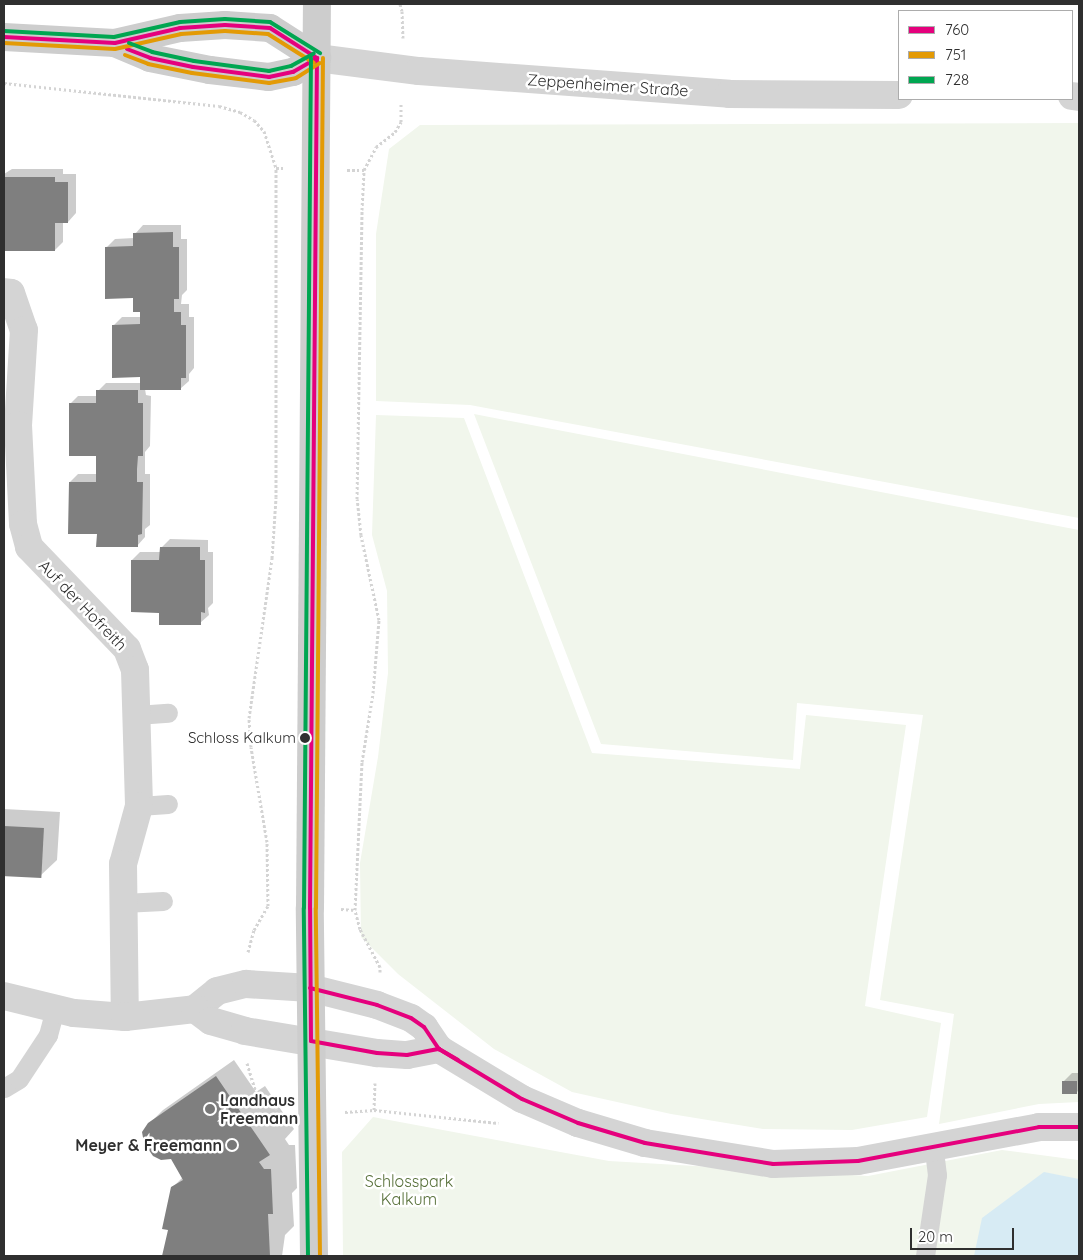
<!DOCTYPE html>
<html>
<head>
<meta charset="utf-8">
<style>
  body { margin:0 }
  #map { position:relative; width:1083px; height:1260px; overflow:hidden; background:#fff; font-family:Quicksand,sans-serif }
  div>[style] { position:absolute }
  .green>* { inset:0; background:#f1f6ec }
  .water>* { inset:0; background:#d7ebf4 }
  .shadow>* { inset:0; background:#0003 }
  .building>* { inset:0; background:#7f7f7f; transform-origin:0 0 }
  .path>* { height:3px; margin-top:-1.5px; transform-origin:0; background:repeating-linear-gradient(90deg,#d4d4d4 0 2.5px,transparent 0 5px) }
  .lane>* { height:19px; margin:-9.5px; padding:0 9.5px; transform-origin:9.5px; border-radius:9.5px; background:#d4d4d4 }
  .street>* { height:28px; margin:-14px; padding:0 14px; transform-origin:14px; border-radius:14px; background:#d4d4d4 }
  .secondary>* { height:28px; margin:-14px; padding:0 14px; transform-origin:14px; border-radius:14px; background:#cdcdcd }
  .bus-1>* { height:4px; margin:-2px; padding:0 2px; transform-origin:2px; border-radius:2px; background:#e5007d }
  .bus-2>* { height:4px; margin:-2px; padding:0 2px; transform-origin:2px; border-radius:2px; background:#e39a05 }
  .bus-3>* { height:4px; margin:-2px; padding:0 2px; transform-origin:2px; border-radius:2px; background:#00a651 }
  .dots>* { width:14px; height:14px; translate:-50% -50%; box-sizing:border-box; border:2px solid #fff; border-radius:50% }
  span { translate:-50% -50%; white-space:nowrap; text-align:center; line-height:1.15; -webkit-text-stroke:5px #fff; paint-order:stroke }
  .bus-label { font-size:15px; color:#2f2f2f }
  .right { translate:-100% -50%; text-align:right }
  .street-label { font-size:16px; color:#2f2f2f }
  .poi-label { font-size:16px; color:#2f2f2f; font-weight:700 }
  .left { translate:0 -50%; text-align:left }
  .park-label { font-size:16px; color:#566f38 }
  .frame { position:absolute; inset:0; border:5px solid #2f2f2f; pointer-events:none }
  .legend { position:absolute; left:898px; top:10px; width:175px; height:90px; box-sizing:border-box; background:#fff; border:1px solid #acacac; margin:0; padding:6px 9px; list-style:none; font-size:15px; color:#2f2f2f }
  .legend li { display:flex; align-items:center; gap:10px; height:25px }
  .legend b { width:25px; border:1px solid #acacac }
  .scale { position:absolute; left:910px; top:1228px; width:104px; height:22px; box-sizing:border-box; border:2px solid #2f2f2f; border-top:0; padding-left:6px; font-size:15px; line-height:18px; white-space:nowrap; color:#2f2f2f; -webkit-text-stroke:4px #fff; paint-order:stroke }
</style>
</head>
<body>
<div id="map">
  <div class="green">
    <i style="clip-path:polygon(1079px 123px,1079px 518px,470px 405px,376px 401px,376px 234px,389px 149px,420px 125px)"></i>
    <i style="clip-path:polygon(474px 414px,1079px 530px,1079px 1102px,1039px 1104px,939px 1124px,954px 1014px,880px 1000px,923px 715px,797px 703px,793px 760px,601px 744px)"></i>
    <i style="clip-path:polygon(376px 415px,464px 418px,592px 753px,800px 769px,806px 715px,906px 725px,865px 1006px,941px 1023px,927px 1117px,852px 1130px,763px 1129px,671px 1114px,572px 1092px,494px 1049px,398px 974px,361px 937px,360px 863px,378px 757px,388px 673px,387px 591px,372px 535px)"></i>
    <i style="clip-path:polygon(373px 1117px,609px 1161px,868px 1176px,1002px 1150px,1078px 1160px,1079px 1256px,343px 1256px,342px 1152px)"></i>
  </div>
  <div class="water">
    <i style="clip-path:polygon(1044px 1172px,1079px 1179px,1079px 1256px,974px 1256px,982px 1218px)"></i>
  </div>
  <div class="shadow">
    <i style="clip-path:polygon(12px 169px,63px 169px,63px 174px,76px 174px,76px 213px,68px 222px,63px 222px,63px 242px,55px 250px,4px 250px,4px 174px)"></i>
    <i style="clip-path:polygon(143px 225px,181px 225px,181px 239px,187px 239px,187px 290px,182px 295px,181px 304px,189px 304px,189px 317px,194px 317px,194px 368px,189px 374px,189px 381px,180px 389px,145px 389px,146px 395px,151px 396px,150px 446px,145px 452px,145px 474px,150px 474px,150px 525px,145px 529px,145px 537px,137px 546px,98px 533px,70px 482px,78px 474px,98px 474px,98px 454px,70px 404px,78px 396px,97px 396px,98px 391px,106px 383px,141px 383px,141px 376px,113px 326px,122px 317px,141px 317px,141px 311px,107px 247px,115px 239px,134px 238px,135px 234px)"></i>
    <i style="clip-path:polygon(170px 539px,208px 540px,208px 552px,213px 552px,213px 603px,208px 608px,209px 615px,200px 623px,160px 611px,132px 560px,140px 552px,161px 552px,161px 548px)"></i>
    <i style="clip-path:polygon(4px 809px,60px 812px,57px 860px,40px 876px,4px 874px)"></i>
    <i style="clip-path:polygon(234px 1060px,256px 1092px,265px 1086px,294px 1129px,285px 1139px,289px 1145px,295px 1145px,297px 1188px,292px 1193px,294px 1226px,285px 1235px,282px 1256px,164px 1256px,170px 1230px,172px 1188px,183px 1177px,171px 1157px,146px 1127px,163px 1110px)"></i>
    <i style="clip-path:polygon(1072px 1073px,1079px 1073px,1079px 1090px,1076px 1093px,1064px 1081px)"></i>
  </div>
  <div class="building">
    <i style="clip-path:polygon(4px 177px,55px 177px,55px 182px,68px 182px,68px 223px,55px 223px,55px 251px,4px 251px)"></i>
    <i style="clip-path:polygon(173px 232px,173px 247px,179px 247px,179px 299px,174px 299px,174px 312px,181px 312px,181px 325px,186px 325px,186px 378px,181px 378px,181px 390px,140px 390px,140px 377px,112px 378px,112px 325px,140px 324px,140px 312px,133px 312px,133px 298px,105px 299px,105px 247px,133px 246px,133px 233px)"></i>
    <i style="clip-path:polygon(96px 390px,138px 390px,138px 403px,143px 403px,143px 456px,138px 456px,137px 469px,137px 482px,143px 482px,142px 534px,138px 535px,138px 547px,96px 547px,97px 534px,68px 534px,69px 482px,96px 482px,96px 456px,69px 456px,69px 403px,96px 403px)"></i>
    <i style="clip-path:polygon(160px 547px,200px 547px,200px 560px,205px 560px,205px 613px,201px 612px,201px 625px,159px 625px,159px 613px,131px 612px,131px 560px,159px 560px)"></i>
    <i style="left:4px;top:826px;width:40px;height:50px;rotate:3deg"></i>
    <i style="clip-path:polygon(216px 1076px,270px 1155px,259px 1162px,264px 1169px,271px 1169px,273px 1214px,268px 1214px,270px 1256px,162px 1256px,168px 1230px,162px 1229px,171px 1187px,183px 1180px,171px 1159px,161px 1160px,153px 1156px,144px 1143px,142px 1132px,148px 1123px)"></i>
    <i style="left:1062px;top:1081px;width:15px;height:13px"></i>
  </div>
  <div class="path">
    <i style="left:400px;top:4px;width:7px;rotate:74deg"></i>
    <i style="left:402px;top:11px;width:27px;rotate:88deg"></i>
    <i style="left:4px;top:83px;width:216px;rotate:6.1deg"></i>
    <i style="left:219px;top:106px;width:22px;rotate:16deg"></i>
    <i style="left:240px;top:112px;width:16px;rotate:30deg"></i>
    <i style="left:254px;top:120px;width:15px;rotate:48deg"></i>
    <i style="left:264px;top:131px;width:39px;rotate:72deg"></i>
    <i style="left:276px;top:168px;width:7px"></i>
    <i style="left:347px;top:170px;width:17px"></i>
    <i style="left:341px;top:909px;width:14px;rotate:4deg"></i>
    <i style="left:248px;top:952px;width:23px;rotate:-75deg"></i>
    <i style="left:254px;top:930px;width:28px;rotate:-60deg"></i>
    <i style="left:268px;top:906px;width:64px;rotate:-90.9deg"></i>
    <i style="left:267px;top:842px;width:96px;rotate:-99.6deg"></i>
    <i style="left:251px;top:747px;width:29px;rotate:-94deg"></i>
    <i style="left:249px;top:718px;width:162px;rotate:-81.8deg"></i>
    <i style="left:272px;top:558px;width:61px;rotate:-86.2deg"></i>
    <i style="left:276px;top:497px;width:329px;rotate:-90deg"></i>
    <i style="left:380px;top:972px;width:5px;rotate:-90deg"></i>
    <i style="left:380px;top:967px;width:43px;rotate:-117.8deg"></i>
    <i style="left:360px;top:929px;width:20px;rotate:-105deg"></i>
    <i style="left:355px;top:910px;width:148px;rotate:-87.3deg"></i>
    <i style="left:362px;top:762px;width:70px;rotate:-80.9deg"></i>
    <i style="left:373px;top:693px;width:73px;rotate:-85.3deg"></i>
    <i style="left:379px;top:620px;width:87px;rotate:-102deg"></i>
    <i style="left:361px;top:535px;width:36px;rotate:-96deg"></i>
    <i style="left:357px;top:499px;width:289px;rotate:-89deg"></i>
    <i style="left:362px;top:210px;width:40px;rotate:-87.1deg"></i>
    <i style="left:364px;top:170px;width:26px;rotate:-62deg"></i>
    <i style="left:376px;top:147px;width:24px;rotate:-38deg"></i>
    <i style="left:395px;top:132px;width:12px;rotate:-59deg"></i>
    <i style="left:401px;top:122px;width:20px;rotate:-90deg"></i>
    <i style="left:247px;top:1063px;width:30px;rotate:73deg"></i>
    <i style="left:256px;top:1092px;width:30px;rotate:40deg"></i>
    <i style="left:374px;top:1110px;width:27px;rotate:-88deg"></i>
    <i style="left:345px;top:1112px;width:29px;rotate:-4deg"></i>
    <i style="left:374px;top:1110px;width:125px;rotate:6deg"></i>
  </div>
  <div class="lane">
    <i style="left:136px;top:715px;width:32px;rotate:-4deg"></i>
    <i style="left:139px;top:806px;width:29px;rotate:-4deg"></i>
    <i style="left:123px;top:903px;width:40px;rotate:-2.9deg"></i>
    <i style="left:4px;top:1088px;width:17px;rotate:-31deg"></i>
    <i style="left:19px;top:1079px;width:53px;rotate:-56.6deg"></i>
    <i style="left:48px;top:1035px;width:27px;rotate:-75deg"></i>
    <i style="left:925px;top:1256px;width:82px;rotate:-81.6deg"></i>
    <i style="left:937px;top:1175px;width:26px;rotate:-97deg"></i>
  </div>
  <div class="street">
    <i style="left:317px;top:58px;width:103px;rotate:7.3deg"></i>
    <i style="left:419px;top:71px;width:311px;rotate:4.2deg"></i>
    <i style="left:729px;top:94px;width:170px;rotate:0.3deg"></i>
    <i style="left:1072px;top:96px;width:7px;rotate:8deg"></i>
    <i style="left:4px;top:292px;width:7px;rotate:8deg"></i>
    <i style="left:11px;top:293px;width:39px;rotate:71deg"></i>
    <i style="left:24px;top:330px;width:95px;rotate:93.6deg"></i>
    <i style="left:18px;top:425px;width:99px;rotate:87.1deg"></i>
    <i style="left:23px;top:524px;width:24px;rotate:75deg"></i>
    <i style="left:29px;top:547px;width:141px;rotate:46.1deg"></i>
    <i style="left:127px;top:649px;width:22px;rotate:69deg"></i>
    <i style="left:135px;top:670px;width:136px;rotate:88.3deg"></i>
    <i style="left:139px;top:806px;width:60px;rotate:105.4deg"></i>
    <i style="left:123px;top:864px;width:153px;rotate:89.3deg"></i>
    <i style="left:4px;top:996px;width:72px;rotate:13.7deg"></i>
    <i style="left:74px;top:1013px;width:51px;rotate:4.5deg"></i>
    <i style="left:125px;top:1017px;width:70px;rotate:-6.5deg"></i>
    <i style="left:195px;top:1009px;width:28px;rotate:-39deg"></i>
    <i style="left:217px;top:991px;width:30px;rotate:-14deg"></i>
    <i style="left:246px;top:984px;width:64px;rotate:3.6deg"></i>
    <i style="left:310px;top:988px;width:69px;rotate:14.2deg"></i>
    <i style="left:377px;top:1005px;width:36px;rotate:21deg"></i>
    <i style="left:411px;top:1018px;width:16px;rotate:35deg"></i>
    <i style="left:424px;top:1027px;width:27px;rotate:56deg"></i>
    <i style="left:439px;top:1049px;width:97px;rotate:31.1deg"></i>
    <i style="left:522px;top:1099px;width:61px;rotate:23.2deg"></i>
    <i style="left:578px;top:1123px;width:70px;rotate:16.6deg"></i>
    <i style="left:645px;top:1143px;width:130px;rotate:9.3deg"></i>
    <i style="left:773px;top:1164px;width:85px;rotate:-2deg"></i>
    <i style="left:858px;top:1161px;width:184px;rotate:-10.6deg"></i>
    <i style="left:1039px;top:1127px;width:40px"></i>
    <i style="left:195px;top:1009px;width:20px;rotate:37deg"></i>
    <i style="left:211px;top:1021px;width:35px;rotate:16deg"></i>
    <i style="left:245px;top:1031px;width:134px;rotate:9.5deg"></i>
    <i style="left:377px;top:1053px;width:30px;rotate:4deg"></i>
    <i style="left:407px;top:1055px;width:33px;rotate:-11deg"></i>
  </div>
  <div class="secondary">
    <i style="left:4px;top:37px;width:111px;rotate:3.1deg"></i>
    <i style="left:115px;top:43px;width:67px;rotate:-13deg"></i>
    <i style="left:180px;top:28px;width:45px;rotate:-3.8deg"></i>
    <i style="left:225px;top:25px;width:45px;rotate:3.8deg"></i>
    <i style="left:270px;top:28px;width:56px;rotate:32.6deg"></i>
    <i style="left:115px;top:43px;width:38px;rotate:23deg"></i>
    <i style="left:150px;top:58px;width:61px;rotate:11.3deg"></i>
    <i style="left:210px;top:70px;width:59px;rotate:6.8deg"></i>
    <i style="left:269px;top:77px;width:25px;rotate:-12deg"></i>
    <i style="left:293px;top:72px;width:28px;rotate:-30deg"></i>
    <i style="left:314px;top:1256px;width:348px;rotate:-90.7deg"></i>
    <i style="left:310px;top:908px;width:904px;rotate:-89.56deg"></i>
  </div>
  <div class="bus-1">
    <i style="left:4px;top:37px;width:111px;rotate:3.1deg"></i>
    <i style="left:115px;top:43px;width:67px;rotate:-13deg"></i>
    <i style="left:180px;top:28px;width:45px;rotate:-3.8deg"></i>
    <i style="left:225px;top:25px;width:45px;rotate:3.8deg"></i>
    <i style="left:270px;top:28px;width:56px;rotate:32.6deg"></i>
    <i style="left:127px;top:49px;width:25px;rotate:21deg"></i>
    <i style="left:150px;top:58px;width:44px;rotate:11.8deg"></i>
    <i style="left:193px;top:67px;width:77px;rotate:7.5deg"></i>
    <i style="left:269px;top:77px;width:25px;rotate:-12deg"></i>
    <i style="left:293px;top:72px;width:28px;rotate:-30deg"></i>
    <i style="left:310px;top:988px;width:69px;rotate:14.2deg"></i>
    <i style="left:377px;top:1005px;width:36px;rotate:21deg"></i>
    <i style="left:411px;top:1018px;width:16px;rotate:35deg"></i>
    <i style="left:424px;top:1027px;width:27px;rotate:56deg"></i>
    <i style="left:439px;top:1049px;width:97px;rotate:31.1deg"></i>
    <i style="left:522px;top:1099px;width:61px;rotate:23.2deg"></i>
    <i style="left:578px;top:1123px;width:70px;rotate:16.6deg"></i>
    <i style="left:645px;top:1143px;width:130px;rotate:9.3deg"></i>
    <i style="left:773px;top:1164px;width:85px;rotate:-2deg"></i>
    <i style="left:858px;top:1161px;width:184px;rotate:-10.6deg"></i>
    <i style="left:1039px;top:1127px;width:40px"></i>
    <i style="left:311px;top:1041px;width:133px;rotate:-90.4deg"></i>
    <i style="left:310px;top:908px;width:850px;rotate:-89.53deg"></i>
    <i style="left:311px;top:1041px;width:67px;rotate:10.3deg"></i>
    <i style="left:377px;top:1053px;width:30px;rotate:4deg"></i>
    <i style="left:407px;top:1055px;width:33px;rotate:-11deg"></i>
    <i style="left:439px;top:1049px;width:22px;rotate:30deg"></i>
  </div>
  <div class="bus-2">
    <i style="left:4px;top:43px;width:111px;rotate:3.1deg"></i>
    <i style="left:115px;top:49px;width:68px;rotate:-12.8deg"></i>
    <i style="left:181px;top:34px;width:44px;rotate:-3.9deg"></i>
    <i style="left:225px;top:31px;width:43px;rotate:4deg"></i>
    <i style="left:268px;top:34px;width:54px;rotate:32.2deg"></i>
    <i style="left:125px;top:55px;width:25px;rotate:21deg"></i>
    <i style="left:148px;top:64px;width:45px;rotate:11.6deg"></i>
    <i style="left:192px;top:73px;width:78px;rotate:7.4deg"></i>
    <i style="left:269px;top:83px;width:27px;rotate:-10deg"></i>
    <i style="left:296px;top:78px;width:28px;rotate:-32deg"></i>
    <i style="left:320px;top:1256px;width:348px;rotate:-90.7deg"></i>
    <i style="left:316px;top:908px;width:850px;rotate:-89.53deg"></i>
  </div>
  <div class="bus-3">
    <i style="left:4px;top:31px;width:110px;rotate:3.1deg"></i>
    <i style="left:114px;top:37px;width:68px;rotate:-12.8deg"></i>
    <i style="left:180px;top:22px;width:45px;rotate:-3.8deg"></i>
    <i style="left:225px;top:19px;width:45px;rotate:3.8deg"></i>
    <i style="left:270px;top:22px;width:59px;rotate:31.8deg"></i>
    <i style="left:129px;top:43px;width:25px;rotate:21deg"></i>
    <i style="left:152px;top:52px;width:43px;rotate:12.1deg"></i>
    <i style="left:194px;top:61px;width:76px;rotate:7.6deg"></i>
    <i style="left:269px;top:71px;width:23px;rotate:-13deg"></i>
    <i style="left:291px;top:66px;width:26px;rotate:-29deg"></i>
    <i style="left:308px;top:1256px;width:348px;rotate:-90.7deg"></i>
    <i style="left:304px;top:908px;width:850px;rotate:-89.53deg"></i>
  </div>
  <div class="dots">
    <i style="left:305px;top:738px;background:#2f2f2f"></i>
    <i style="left:210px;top:1109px;background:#787878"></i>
    <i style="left:232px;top:1145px;background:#787878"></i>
  </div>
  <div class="bus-label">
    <span class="right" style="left:296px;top:738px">Schloss Kalkum</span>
  </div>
  <div class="street-label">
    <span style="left:608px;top:85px;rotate:4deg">Zeppenheimer Straße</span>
    <span style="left:83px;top:605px;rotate:46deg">Auf der Hofreith</span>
  </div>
  <div class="poi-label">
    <span class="left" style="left:220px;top:1109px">Landhaus<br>Freemann</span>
    <span class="right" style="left:222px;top:1145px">Meyer &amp; Freemann</span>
  </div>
  <div class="park-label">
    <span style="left:409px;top:1190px">Schlosspark<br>Kalkum</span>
  </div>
  <div class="frame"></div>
  <ul class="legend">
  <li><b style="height:6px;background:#e5007d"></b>760</li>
  <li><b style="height:6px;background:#e39a05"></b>751</li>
  <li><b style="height:6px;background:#00a651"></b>728</li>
  </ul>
  <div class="scale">20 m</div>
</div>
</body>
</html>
